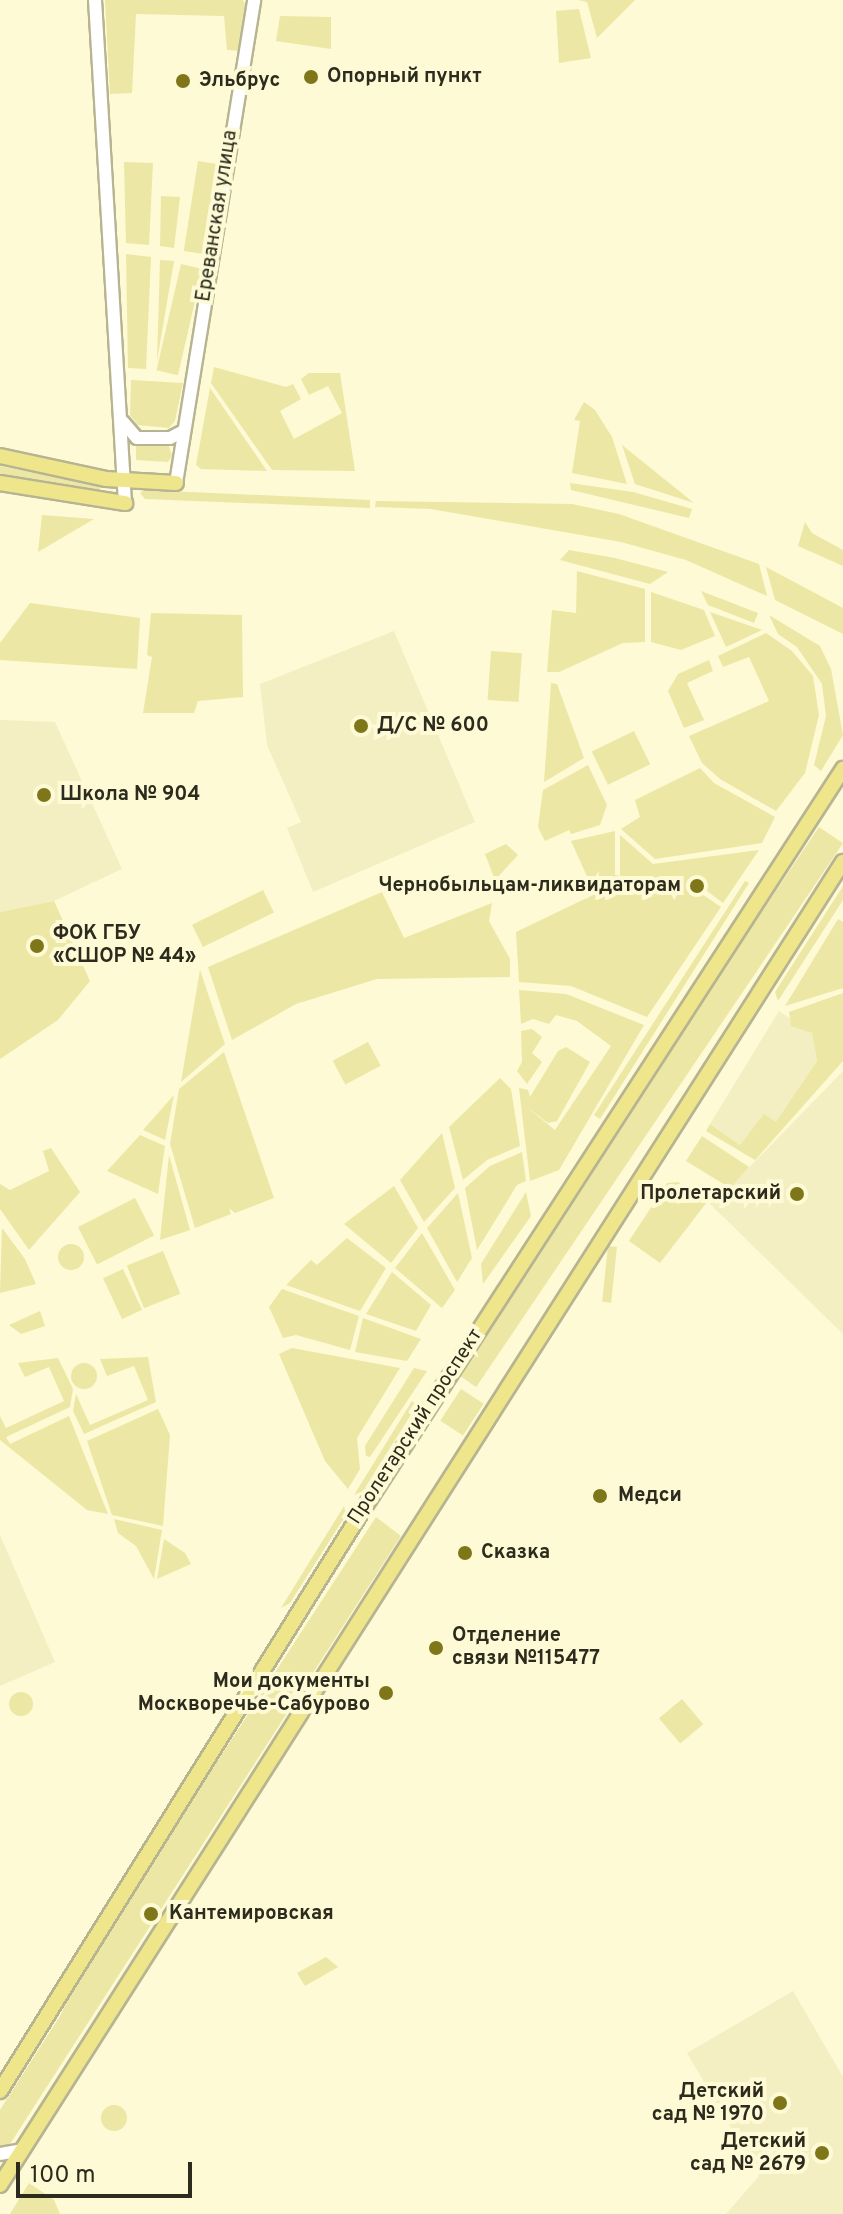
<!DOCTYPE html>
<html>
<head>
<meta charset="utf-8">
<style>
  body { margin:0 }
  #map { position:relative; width:843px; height:2214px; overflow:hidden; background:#fdfad5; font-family:Overpass,sans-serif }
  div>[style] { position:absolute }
  .built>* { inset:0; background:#f3efc3 }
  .green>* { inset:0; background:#ede7a5; transform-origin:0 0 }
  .round { border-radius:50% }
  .roads { filter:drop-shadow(2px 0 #b7b491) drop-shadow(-2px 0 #b7b491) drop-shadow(0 2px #b7b491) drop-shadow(0 -2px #b7b491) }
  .minor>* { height:12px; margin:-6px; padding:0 6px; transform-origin:6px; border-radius:6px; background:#fff }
  .major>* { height:14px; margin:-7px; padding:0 7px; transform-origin:7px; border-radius:7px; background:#efe68c }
  .dots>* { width:22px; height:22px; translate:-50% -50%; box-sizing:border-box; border:4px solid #fdfad5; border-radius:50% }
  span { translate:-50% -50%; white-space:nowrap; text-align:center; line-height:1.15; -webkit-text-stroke:8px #fdfad5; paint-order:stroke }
  .poi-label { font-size:20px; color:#2c2b1d; font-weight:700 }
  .left { translate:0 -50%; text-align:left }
  .right { translate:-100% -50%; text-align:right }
  .street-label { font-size:20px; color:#2c2b1d }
  .scale { position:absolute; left:16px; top:2162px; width:176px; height:36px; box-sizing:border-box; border:4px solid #2c2b1d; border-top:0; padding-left:10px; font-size:24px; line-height:28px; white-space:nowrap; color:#2c2b1d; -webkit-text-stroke:6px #fdfad5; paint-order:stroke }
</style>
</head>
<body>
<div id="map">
  <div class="built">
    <i style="clip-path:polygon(394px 631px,475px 822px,313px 892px,287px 828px,301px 822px,267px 745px,260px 684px)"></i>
    <i style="clip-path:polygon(0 720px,55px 722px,122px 869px,54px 901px,0 912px)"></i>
    <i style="clip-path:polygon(779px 1011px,812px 1033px,817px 1061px,776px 1123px,740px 1145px,710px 1124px)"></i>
    <i style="clip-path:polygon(843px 1071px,843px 1334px,708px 1202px,720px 1186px,730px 1187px)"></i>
    <i style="clip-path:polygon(0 1535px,55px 1662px,0 1686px)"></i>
    <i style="clip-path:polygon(793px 1991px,843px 2077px,843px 2214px,726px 2214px,759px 2176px,687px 2053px)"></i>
  </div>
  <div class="green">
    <i style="clip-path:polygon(105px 0,243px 0,248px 11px,241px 51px,227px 50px,224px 16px,136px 14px,132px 93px,110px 94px)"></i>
    <i style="clip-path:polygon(578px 0,635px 0,597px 38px,587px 2px)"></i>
    <i style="clip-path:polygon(579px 9px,591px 58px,559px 63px,556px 11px)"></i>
    <i style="clip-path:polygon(280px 16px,331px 17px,331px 49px,276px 41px)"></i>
    <i style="left:198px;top:161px;width:19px;height:91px;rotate:9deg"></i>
    <i style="clip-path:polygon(124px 162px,153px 163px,149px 245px,126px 243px)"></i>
    <i style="clip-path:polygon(161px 196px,180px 197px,174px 248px,160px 246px)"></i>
    <i style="clip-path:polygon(126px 254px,151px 257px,146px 369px,128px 368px)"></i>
    <i style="clip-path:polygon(160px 260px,174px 261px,157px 361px)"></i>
    <i style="left:181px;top:264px;width:22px;height:109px;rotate:13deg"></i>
    <i style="clip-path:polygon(214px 367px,286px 387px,293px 384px,301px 399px,280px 411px,294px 439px,342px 413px,328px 386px,309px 395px,301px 379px,309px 373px,340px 373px,355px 471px,272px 470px,211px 383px)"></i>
    <i style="clip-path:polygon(131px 380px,183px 383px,175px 421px,169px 428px,138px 425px,130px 415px)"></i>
    <i style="clip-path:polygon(210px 388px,267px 471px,201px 469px,196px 465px)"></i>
    <i style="clip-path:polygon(584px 402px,595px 410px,612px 437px,627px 484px,572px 473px,580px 421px,574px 420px)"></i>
    <i style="clip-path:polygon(136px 443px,168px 443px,172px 456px,168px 462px,136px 460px)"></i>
    <i style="clip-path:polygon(622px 445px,694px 503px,635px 484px)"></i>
    <i style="clip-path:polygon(0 466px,100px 486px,100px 494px,0 476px)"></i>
    <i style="clip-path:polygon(570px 483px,633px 492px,692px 509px,689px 518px,571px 490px)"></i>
    <i style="clip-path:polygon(145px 490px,370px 500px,370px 508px,145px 499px,140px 493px)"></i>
    <i style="clip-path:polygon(376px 501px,572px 504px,619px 514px,759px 564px,767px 596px,686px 560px,621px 542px,431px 509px,375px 507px)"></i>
    <i style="clip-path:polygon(42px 515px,94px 519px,38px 552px)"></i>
    <i style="clip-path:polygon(805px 522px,812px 533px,843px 550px,843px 566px,798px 546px)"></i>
    <i style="clip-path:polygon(569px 550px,615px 558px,668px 572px,650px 584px,560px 560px)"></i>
    <i style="clip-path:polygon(766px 567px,843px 608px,843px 634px,775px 600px)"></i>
    <i style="clip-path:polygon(577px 571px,645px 589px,645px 642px,623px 643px,559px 672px,547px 672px,552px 610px,576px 613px)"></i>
    <i style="clip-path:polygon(701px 591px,758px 613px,754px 623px,708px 605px)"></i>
    <i style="clip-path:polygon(651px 592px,704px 610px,715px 636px,681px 650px,651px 642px)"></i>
    <i style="clip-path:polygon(30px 603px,140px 618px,137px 669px,0 660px,0 643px)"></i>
    <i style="clip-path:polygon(710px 612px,762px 630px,726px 647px)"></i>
    <i style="clip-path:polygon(151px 613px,242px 615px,243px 697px,198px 701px,194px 713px,143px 713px,152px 657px,147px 655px)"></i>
    <i style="clip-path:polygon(769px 615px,820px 646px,831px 669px,843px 735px,821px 771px,814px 765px,826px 716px,822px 684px,797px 647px,778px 634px)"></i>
    <i style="clip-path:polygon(766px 633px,792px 651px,813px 676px,819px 715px,805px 773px,776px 811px,720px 779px,702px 763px,689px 736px,769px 701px,749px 657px,723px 667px,718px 656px)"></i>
    <i style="left:491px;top:651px;width:31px;height:49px;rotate:4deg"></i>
    <i style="clip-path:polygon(709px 660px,713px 671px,687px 683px,704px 720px,684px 728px,668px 691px,678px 674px)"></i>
    <i style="clip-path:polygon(551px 683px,557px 684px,584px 758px,544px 782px)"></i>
    <i style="left:634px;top:731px;width:37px;height:47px;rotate:64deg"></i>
    <i style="clip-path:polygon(588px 765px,607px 805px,600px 825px,571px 834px,569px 830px,545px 841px,538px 827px,543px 790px)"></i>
    <i style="clip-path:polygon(700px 768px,714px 783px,775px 817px,762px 843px,655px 859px,621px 829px,640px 817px,635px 800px)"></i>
    <i style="left:819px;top:827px;width:29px;height:656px;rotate:34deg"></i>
    <i style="clip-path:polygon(615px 831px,615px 875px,620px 876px,620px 835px,653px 864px,759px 850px,723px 903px,699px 885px,696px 890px,721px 907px,647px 1017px,571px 986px,519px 982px,516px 932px,595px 894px,571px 841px)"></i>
    <i style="clip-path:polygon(506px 844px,518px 855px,495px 880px,485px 854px)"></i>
    <i style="clip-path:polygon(745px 881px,749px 883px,600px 1119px,594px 1115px)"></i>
    <i style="clip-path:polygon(843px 886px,843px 900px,778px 1001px,775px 992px)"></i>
    <i style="left:263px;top:890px;width:25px;height:79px;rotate:64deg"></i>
    <i style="clip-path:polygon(382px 892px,404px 938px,492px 903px,489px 921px,510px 959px,510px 977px,377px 979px,296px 1004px,232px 1040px,208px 967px)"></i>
    <i style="clip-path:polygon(54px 901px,90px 981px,58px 1020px,0 1059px,0 912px)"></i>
    <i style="clip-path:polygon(838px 919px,843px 922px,843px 988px,785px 1006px)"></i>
    <i style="clip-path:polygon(200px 970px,225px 1044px,181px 1082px)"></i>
    <i style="clip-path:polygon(519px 990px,566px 994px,644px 1025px,559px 1170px,530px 1181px,519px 1088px,528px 1090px,530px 1097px,558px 1051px,566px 1047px,590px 1062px,557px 1121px,548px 1123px,524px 1105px,555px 1130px,611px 1046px,577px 1021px,556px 1015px,549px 1024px,533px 1019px,521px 1024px)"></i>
    <i style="clip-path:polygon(843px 993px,843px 1061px,755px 1160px,706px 1131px,710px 1124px,740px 1145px,764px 1114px,776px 1122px,817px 1061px,812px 1033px,791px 1026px,789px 1012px)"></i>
    <i style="clip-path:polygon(532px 1029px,542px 1037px,532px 1053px,542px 1062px,527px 1084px,517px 1071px,522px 1062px,521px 1031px)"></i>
    <i style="left:368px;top:1042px;width:27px;height:40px;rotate:62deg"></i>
    <i style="clip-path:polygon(224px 1052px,274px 1198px,235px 1213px,229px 1208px,231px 1214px,195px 1228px,170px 1144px,179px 1089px)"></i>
    <i style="clip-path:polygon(500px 1078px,511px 1089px,520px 1146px,487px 1160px,463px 1180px,449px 1127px)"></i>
    <i style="clip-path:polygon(174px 1095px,165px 1140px,143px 1130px)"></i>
    <i style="clip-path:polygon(442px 1133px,455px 1188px,424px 1222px,400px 1180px)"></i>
    <i style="clip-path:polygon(140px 1135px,165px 1146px,158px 1194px,107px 1171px)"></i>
    <i style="clip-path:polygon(702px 1136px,749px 1167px,730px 1188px,686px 1161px)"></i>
    <i style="clip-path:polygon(51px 1148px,80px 1192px,29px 1250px,0 1209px,0 1184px,10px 1190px,49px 1171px,43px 1151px)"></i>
    <i style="clip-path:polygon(522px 1152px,526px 1181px,517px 1185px,477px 1250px,465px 1188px,490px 1166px)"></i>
    <i style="clip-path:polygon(169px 1155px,190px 1230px,160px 1240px)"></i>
    <i style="clip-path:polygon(678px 1182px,707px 1202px,660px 1263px,629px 1241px,667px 1183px)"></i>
    <i style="clip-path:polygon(394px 1186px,418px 1228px,391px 1263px,344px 1224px)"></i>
    <i style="clip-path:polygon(526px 1192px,531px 1216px,483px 1284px,481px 1264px)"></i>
    <i style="clip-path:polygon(458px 1193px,472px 1258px,457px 1282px,427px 1228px)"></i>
    <i style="left:135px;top:1198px;width:42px;height:64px;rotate:63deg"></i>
    <i style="clip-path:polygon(2px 1228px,25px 1259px,36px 1284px,0 1293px)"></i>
    <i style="clip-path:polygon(422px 1233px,455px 1290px,442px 1308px,395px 1268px)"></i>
    <i style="clip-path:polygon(347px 1238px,386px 1268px,360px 1311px,286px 1285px,311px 1260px,317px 1265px)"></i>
    <i class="round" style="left:58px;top:1244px;width:26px;height:26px"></i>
    <i style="left:608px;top:1246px;width:9px;height:56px;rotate:6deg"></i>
    <i style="left:163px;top:1251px;width:46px;height:39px;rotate:68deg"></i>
    <i style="left:123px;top:1269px;width:45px;height:22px;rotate:65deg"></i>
    <i style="clip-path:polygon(392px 1272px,431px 1305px,416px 1331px,366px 1314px)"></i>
    <i style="clip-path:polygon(282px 1289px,359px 1316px,350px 1350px,296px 1335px,283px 1338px,269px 1307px)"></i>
    <i style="clip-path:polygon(40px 1311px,45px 1326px,21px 1334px,9px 1325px)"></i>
    <i style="clip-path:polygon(363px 1318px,421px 1339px,407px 1361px,355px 1352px)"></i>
    <i style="clip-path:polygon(292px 1348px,400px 1368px,357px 1438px,360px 1469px,348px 1489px,325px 1461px,279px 1354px)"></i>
    <i style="clip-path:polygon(148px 1357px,156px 1402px,84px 1434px,73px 1411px,76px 1394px,90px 1425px,148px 1400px,134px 1366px,107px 1376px,100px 1359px)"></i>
    <i style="clip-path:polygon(58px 1358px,73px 1389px,70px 1407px,6px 1437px,10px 1444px,69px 1416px,108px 1514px,87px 1510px,0 1440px,0 1416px,6px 1428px,64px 1401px,49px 1367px,25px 1377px,18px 1363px)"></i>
    <i class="round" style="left:71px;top:1363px;width:26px;height:26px"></i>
    <i style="clip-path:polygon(414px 1368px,427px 1371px,370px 1457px,366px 1456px,365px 1446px)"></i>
    <i style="left:461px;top:1389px;width:27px;height:38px;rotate:33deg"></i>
    <i style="clip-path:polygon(412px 1401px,417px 1405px,363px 1491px,354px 1495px)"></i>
    <i style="clip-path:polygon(158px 1409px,170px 1435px,163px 1526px,112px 1515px,87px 1441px)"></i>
    <i style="clip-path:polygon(344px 1506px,346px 1515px,290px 1603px,281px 1608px)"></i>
    <i style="clip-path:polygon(376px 1517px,401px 1536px,10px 2144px,0 2148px,0 2110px,60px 2016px,82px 1970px)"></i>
    <i style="clip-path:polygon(114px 1519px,162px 1530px,154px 1579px,136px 1546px,118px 1533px)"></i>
    <i style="clip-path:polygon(164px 1539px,185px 1553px,191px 1564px,157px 1579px)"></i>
    <i class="round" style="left:9px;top:1692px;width:24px;height:24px"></i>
    <i style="left:682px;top:1699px;width:33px;height:30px;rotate:50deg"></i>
    <i style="clip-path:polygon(326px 1957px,338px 1967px,305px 1986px,297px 1973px)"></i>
    <i class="round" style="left:101px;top:2105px;width:26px;height:26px"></i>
    <i style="clip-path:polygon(29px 2183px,54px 2200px,60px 2214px,10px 2214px)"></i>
  </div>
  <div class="roads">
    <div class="minor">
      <i style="left:95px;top:0;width:504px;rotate:86.59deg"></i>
      <i style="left:123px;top:422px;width:21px;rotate:49deg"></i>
      <i style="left:137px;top:438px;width:33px"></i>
      <i style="left:170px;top:438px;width:13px;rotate:-27deg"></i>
      <i style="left:176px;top:483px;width:489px;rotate:-80.8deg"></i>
      <i style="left:0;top:2154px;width:22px;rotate:-10deg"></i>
    </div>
    <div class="major">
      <i style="left:0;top:456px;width:108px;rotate:12.2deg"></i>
      <i style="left:106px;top:479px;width:70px;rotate:3.3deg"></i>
      <i style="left:0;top:483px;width:127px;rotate:9.1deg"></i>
      <i style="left:0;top:2091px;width:687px;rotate:-58.02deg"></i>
      <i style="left:364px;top:1508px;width:881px;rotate:-57.05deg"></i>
      <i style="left:0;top:2185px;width:1569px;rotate:-57.5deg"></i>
    </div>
  </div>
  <div class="dots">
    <i style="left:311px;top:77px;background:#7f761a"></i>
    <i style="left:183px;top:81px;background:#7f761a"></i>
    <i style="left:361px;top:726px;background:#7f761a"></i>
    <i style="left:44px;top:795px;background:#7f761a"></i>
    <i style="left:697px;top:886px;background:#7f761a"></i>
    <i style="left:37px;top:946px;background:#7f761a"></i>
    <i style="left:797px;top:1194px;background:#7f761a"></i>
    <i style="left:600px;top:1496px;background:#7f761a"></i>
    <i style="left:465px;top:1553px;background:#7f761a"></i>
    <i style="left:436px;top:1648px;background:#7f761a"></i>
    <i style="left:386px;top:1693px;background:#7f761a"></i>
    <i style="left:151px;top:1914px;background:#7f761a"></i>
    <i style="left:780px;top:2103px;background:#7f761a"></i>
    <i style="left:822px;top:2153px;background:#7f761a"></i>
  </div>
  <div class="poi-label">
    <span class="left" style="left:327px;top:77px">Опорный пункт</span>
    <span class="left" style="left:199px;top:81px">Эльбрус</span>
    <span class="left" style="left:377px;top:726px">Д/C № 600</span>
    <span class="left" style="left:60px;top:795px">Школа № 904</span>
    <span class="right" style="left:681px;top:886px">Чернобыльцам-ликвидаторам</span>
    <span class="left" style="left:53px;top:946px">ФОК ГБУ<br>«СШОР № 44»</span>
    <span class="right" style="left:781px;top:1194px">Пролетарский</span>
    <span class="left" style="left:618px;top:1496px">Медси</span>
    <span class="left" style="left:481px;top:1553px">Сказка</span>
    <span class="left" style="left:452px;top:1648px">Отделение<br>связи №115477</span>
    <span class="right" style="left:370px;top:1694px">Мои документы<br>Москворечье-Сабурово</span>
    <span class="left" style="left:169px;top:1914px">Кантемировская</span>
    <span class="right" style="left:764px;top:2104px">Детский<br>сад № 1970</span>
    <span class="right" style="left:806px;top:2154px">Детский<br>сад № 2679</span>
  </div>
  <div class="street-label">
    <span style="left:218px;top:216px;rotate:-81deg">Ереванская улица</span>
    <span style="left:416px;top:1427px;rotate:-57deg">Пролетарский проспект</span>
  </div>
  <div class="scale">100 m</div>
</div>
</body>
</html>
